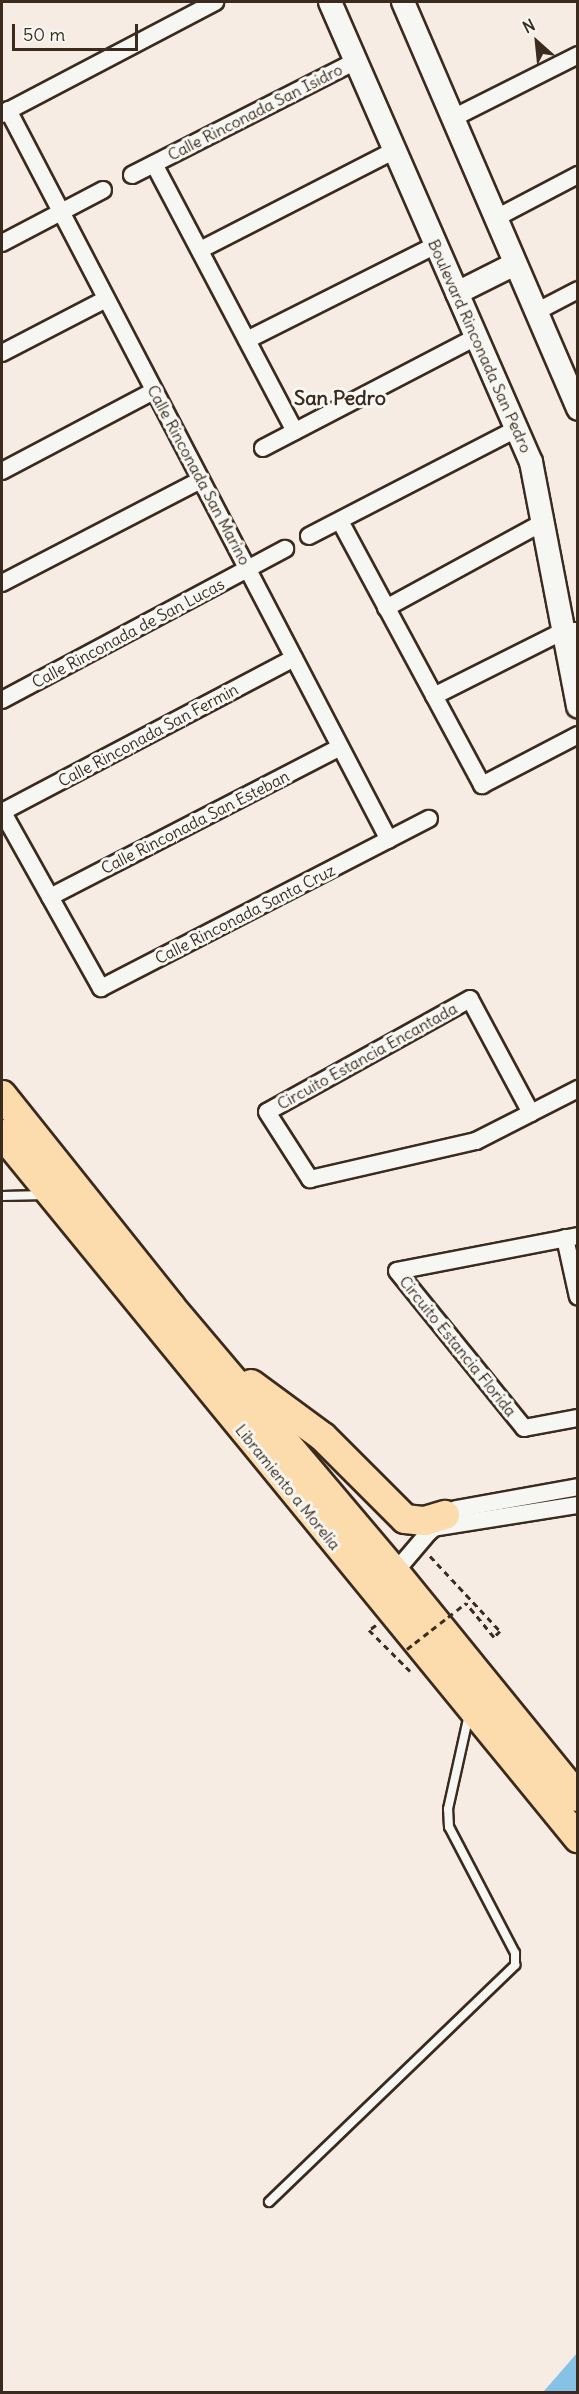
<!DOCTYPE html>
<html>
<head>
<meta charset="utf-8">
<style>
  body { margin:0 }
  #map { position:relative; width:579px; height:2394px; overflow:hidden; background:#f6ece3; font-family:Delius,sans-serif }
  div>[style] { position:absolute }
  .water>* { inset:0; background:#85c2e5 }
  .path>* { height:3px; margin-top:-1.5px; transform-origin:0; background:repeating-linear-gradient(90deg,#3b2a1e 0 6px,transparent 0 10.5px) }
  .roads { filter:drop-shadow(2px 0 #3b2a1e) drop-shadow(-2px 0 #3b2a1e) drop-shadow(0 2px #3b2a1e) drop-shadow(0 -2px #3b2a1e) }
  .lane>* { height:8px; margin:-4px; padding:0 4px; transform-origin:4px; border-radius:4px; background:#f6f6f2 }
  .street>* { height:16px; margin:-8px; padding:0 8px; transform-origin:8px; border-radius:8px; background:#f6f6f2 }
  .secondary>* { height:22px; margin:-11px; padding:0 11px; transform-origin:11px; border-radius:11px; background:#f6f6f2 }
  .highway>* { height:28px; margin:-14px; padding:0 14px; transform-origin:14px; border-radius:14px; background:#fcdcac }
  .path-bridge>* { height:3px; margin-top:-1.5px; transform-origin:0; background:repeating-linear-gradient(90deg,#3b2a1e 0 6px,transparent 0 10.5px) }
  span { translate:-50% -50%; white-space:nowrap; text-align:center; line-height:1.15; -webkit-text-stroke:6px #f6f6f2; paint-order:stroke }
  .street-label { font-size:16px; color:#3b2a1e }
  .quarter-label { font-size:20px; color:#3b2a1e; font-weight:700 }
  .frame { position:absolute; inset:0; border:3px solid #3b2a1e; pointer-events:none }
  .north { position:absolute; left:507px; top:12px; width:60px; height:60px; -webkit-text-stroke:4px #f6f6f2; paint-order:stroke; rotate:333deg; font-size:16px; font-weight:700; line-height:24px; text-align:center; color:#3b2a1e }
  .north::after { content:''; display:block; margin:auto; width:21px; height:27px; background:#3b2a1e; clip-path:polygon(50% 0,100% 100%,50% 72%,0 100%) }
  .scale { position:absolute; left:12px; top:24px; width:126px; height:27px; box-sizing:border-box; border:3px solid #3b2a1e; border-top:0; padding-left:8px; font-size:18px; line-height:21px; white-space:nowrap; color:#3b2a1e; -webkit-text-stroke:4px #f6f6f2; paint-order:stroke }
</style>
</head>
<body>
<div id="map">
  <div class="water">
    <i style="clip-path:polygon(577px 2353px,577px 2392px,543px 2392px,558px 2375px)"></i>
  </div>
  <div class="path">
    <i style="left:430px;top:1556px;width:103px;rotate:47deg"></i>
    <i style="left:500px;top:1631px;width:8px;rotate:135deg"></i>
    <i style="left:494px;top:1637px;width:44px;rotate:-129.5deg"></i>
    <i style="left:376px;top:1625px;width:9px;rotate:144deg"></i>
    <i style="left:369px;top:1630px;width:58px;rotate:45deg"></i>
  </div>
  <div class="roads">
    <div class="lane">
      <i style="left:2px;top:1196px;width:44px;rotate:-1.3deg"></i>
      <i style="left:269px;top:2202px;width:342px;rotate:-43.9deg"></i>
      <i style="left:515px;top:1965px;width:12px;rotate:-90deg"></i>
      <i style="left:515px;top:1953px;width:142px;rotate:-117.6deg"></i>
      <i style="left:449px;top:1827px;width:18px;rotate:-93deg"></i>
      <i style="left:448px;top:1809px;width:97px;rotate:-77.5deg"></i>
    </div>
    <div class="street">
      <i style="left:8px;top:110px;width:823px;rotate:62.44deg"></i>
      <i style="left:2px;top:114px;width:241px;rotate:-27.7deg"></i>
      <i style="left:453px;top:118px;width:140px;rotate:-26.7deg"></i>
      <i style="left:154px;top:164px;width:302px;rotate:62.2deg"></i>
      <i style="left:132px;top:175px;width:251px;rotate:-27deg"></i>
      <i style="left:496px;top:218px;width:93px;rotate:-27.7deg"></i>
      <i style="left:2px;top:243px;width:114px;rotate:-27.7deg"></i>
      <i style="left:200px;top:250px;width:219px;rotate:-27.1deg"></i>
      <i style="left:536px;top:312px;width:47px;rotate:-27.6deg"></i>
      <i style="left:247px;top:340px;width:212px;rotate:-26.7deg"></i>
      <i style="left:2px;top:353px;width:117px;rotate:-27.4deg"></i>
      <i style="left:263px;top:448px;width:240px;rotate:-27.5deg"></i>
      <i style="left:2px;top:471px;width:172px;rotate:-27.8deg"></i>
      <i style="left:340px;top:521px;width:300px;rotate:61.7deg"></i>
      <i style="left:482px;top:785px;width:108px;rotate:-27.5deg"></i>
      <i style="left:309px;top:536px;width:233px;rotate:-27.3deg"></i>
      <i style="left:2px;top:583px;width:224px;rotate:-27.4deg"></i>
      <i style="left:386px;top:608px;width:178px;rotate:-28.6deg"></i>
      <i style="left:434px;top:696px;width:144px;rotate:-26.7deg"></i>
      <i style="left:563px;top:631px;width:15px"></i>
      <i style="left:2px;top:700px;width:321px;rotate:-28.1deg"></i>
      <i style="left:2px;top:811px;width:203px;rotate:60.8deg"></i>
      <i style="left:101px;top:988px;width:369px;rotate:-27.3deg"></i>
      <i style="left:2px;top:812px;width:330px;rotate:-27.8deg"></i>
      <i style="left:50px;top:897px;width:326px;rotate:-27.3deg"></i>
      <i style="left:531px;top:1113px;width:129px;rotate:-118.2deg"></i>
      <i style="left:470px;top:999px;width:232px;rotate:150.9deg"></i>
      <i style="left:267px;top:1112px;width:80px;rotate:57.3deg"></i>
      <i style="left:310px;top:1179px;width:170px;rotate:-12.9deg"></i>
      <i style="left:476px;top:1141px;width:62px;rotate:-27deg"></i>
      <i style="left:531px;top:1113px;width:53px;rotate:-27.1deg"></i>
      <i style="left:578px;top:1236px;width:184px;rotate:169.1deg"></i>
      <i style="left:397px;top:1271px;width:202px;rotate:51deg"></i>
      <i style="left:524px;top:1428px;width:55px;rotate:-10.5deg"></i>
      <i style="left:565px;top:1238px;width:60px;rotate:77.6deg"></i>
      <i style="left:432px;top:1528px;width:148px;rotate:-9deg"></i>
      <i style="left:395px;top:1572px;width:52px;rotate:-49.6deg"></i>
      <i style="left:429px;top:1532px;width:35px;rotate:-40deg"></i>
      <i style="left:456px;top:1509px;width:124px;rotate:-10.2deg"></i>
    </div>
    <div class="secondary">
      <i style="left:330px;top:2px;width:502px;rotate:66.4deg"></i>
      <i style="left:531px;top:462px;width:249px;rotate:79.1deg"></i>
      <i style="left:403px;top:2px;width:443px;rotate:66.7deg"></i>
      <i style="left:457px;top:293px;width:65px;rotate:-26.6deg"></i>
    </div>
    <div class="highway">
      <i style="left:2px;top:1095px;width:271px;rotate:51.4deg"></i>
      <i style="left:171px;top:1307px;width:347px;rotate:49.8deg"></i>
      <i style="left:395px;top:1572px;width:290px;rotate:50.9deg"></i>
      <i style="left:2px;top:1134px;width:910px;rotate:50.71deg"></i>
      <i style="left:251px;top:1384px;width:89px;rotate:36.4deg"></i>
      <i style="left:323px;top:1437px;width:116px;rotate:45deg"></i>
      <i style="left:405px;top:1519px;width:20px;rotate:6deg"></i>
      <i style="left:425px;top:1521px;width:21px;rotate:-17deg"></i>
    </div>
  </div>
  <div class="path-bridge">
    <i style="left:407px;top:1649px;width:75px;rotate:-37.9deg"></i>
  </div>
  <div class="street-label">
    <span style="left:255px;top:112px;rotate:-27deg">Calle Rinconada San Isidro</span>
    <span style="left:480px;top:346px;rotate:66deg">Boulevard Rinconada San Pedro</span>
    <span style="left:199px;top:475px;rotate:62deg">Calle Rinconada San Marino</span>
    <span style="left:128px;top:633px;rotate:-28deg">Calle Rinconada de San Lucas</span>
    <span style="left:148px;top:735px;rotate:-28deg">Calle Rinconada San Fermin</span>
    <span style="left:195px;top:822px;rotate:-27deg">Calle Rinconada San Esteban</span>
    <span style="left:245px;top:914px;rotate:-27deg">Calle Rinconada Santa Cruz</span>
    <span style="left:367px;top:1056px;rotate:-29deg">Circuito Estancia Encantada</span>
    <span style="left:458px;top:1346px;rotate:51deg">Circuito Estancia Florida</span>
    <span style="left:288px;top:1487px;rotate:51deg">Libramiento a Morelia</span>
  </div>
  <div class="quarter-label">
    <span style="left:340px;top:397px">San Pedro</span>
  </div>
  <div class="frame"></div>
  <div class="north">N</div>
  <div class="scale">50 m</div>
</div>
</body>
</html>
